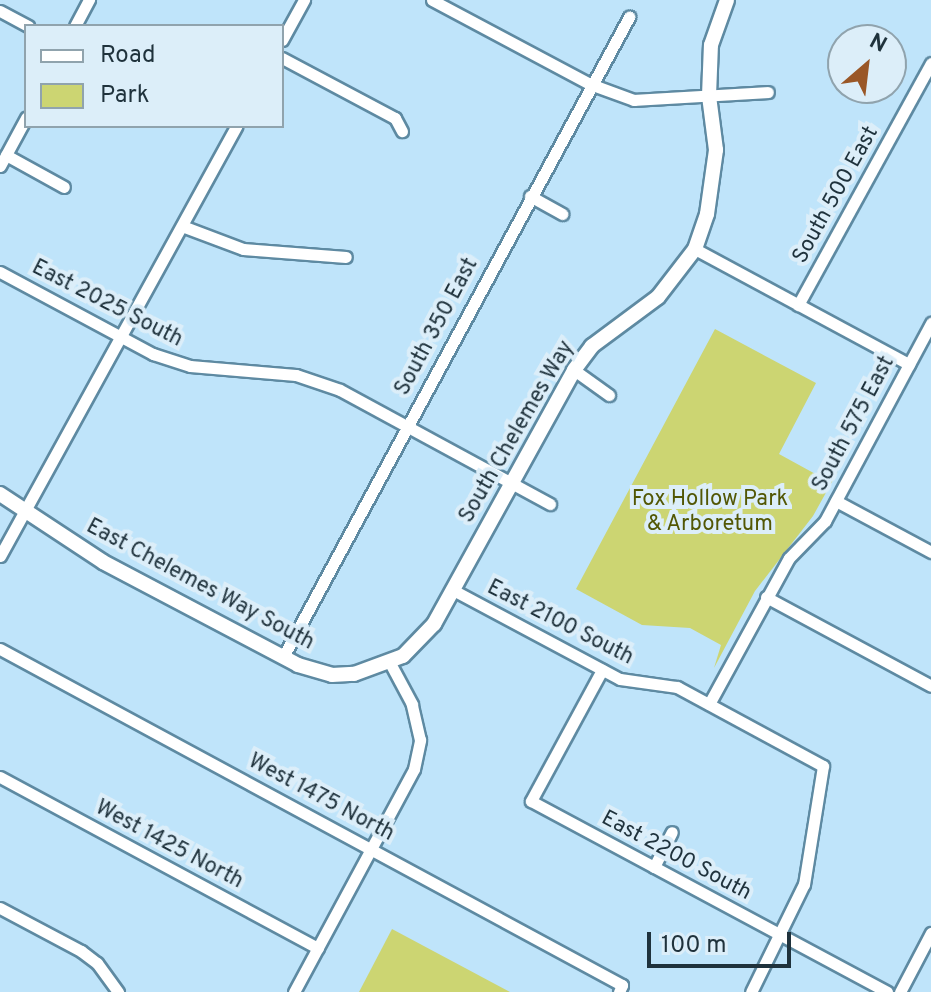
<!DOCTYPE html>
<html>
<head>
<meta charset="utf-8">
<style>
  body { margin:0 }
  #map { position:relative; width:931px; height:992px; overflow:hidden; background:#bfe4fa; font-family:Overpass,sans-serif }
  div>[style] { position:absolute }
  .green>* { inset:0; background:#ccd572 }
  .roads { filter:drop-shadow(2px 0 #5e8aa2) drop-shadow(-2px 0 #5e8aa2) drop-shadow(0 2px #5e8aa2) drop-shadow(0 -2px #5e8aa2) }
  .minor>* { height:11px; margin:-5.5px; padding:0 5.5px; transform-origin:5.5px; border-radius:5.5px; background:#fff }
  .tertiary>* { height:14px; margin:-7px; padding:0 7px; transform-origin:7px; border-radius:7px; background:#fff }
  span { translate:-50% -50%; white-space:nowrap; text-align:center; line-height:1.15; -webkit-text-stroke:8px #dceef9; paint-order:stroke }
  .street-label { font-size:22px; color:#1f323c }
  .park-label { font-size:22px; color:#525704 }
  .legend { position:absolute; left:24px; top:24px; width:260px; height:104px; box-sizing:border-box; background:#dceef9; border:2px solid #90a3ad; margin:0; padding:10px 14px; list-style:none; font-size:24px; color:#1f323c }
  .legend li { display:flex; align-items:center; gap:16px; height:40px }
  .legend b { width:40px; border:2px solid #90a3ad }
  .north { position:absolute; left:827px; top:24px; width:80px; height:80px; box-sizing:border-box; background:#dceef9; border:2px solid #90a3ad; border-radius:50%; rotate:28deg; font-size:22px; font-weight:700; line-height:32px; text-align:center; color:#1f323c }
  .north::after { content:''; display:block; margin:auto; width:28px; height:36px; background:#9a5727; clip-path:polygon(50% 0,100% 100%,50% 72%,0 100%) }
  .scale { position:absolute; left:647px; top:932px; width:144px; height:36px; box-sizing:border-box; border:4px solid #1f323c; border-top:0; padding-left:10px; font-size:24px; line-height:28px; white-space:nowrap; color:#1f323c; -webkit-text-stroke:6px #dceef9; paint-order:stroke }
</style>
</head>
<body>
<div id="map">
  <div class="green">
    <i style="clip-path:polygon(715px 329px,816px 383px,779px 454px,830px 482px,838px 471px,813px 516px,755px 591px,714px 668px,721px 645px,690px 628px,642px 625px,576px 589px)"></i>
    <i style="clip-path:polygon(392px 929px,510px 992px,359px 992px)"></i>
  </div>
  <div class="roads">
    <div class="minor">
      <i style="left:432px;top:0;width:179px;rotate:28deg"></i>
      <i style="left:590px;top:84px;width:47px;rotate:20deg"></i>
      <i style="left:634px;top:100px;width:134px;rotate:-3.4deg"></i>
      <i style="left:0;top:11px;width:32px;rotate:28deg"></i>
      <i style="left:75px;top:26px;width:30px;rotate:-62deg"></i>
      <i style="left:282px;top:40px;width:46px;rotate:-61.2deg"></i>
      <i style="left:282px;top:58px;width:128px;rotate:28deg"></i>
      <i style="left:395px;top:118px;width:15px;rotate:62deg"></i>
      <i style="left:6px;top:155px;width:66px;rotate:28.9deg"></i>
      <i style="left:0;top:166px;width:55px;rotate:-61.6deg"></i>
      <i style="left:530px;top:196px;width:37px;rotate:29deg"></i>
      <i style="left:182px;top:226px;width:65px;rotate:20.7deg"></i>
      <i style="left:243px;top:249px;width:103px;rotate:4.4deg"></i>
      <i style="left:695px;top:249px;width:243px;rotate:28.3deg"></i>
      <i style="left:0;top:272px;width:174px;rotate:28.2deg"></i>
      <i style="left:153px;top:354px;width:39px;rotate:18deg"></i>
      <i style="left:190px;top:366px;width:106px;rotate:4.9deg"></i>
      <i style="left:296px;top:375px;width:46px;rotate:18.8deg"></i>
      <i style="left:340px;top:390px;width:239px;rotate:28.5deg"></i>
      <i style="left:798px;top:305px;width:276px;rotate:-61.2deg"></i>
      <i style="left:574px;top:370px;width:43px;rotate:35.5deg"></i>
      <i style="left:836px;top:501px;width:108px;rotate:28.2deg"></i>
      <i style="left:0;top:556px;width:491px;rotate:-61.2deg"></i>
      <i style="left:453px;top:590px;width:189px;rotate:28.1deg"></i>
      <i style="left:620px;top:679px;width:58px;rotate:8deg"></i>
      <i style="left:677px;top:687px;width:166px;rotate:28.4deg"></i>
      <i style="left:823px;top:766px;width:120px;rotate:99.1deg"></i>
      <i style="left:804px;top:884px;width:120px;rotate:116.1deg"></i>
      <i style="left:766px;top:597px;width:187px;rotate:28.3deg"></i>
      <i style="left:0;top:649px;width:707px;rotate:28.38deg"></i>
      <i style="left:622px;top:985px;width:8px;rotate:113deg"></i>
      <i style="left:283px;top:657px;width:728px;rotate:-61.6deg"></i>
      <i style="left:602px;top:670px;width:149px;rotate:118.5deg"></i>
      <i style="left:531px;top:801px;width:404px;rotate:28.2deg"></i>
      <i style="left:709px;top:704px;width:166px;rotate:-61.3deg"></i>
      <i style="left:789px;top:558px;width:52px;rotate:-45.8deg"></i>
      <i style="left:825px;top:521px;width:225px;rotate:-61.8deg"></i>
      <i style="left:0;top:777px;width:361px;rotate:28.3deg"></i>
      <i style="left:654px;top:867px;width:39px;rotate:-63deg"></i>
      <i style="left:0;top:908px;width:92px;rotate:28deg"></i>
      <i style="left:81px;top:951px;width:20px;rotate:37deg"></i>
      <i style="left:97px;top:963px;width:36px;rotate:54deg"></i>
      <i style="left:294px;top:992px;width:253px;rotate:-61.7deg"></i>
      <i style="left:414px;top:769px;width:30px;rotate:-78deg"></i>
      <i style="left:420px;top:740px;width:37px;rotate:-103deg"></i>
      <i style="left:412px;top:704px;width:47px;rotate:-118.2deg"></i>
      <i style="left:900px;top:992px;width:67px;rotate:-62.3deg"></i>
    </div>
    <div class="tertiary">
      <i style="left:0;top:494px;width:123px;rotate:33.4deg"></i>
      <i style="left:103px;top:562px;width:221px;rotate:27.8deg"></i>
      <i style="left:298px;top:665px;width:35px;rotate:16deg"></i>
      <i style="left:332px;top:675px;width:22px;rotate:-3deg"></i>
      <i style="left:354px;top:674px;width:52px;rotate:-20.2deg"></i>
      <i style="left:403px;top:656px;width:45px;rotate:-45.9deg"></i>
      <i style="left:434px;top:624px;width:290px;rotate:-61.1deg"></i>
      <i style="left:574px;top:370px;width:30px;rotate:-53deg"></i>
      <i style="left:592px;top:346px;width:82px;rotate:-36.6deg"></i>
      <i style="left:658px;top:297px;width:61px;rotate:-52.4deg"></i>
      <i style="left:695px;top:249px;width:37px;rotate:-71deg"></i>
      <i style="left:707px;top:214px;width:65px;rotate:-82deg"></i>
      <i style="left:716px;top:150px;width:54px;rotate:-97.4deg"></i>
      <i style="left:709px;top:96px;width:51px;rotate:-87.8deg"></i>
      <i style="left:711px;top:45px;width:48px;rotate:-70.4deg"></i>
    </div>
  </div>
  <div class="street-label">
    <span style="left:836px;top:195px;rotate:-61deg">South 500 East</span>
    <span style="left:107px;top:304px;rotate:27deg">East 2025 South</span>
    <span style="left:437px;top:327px;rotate:-62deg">South 350 East</span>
    <span style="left:854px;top:424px;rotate:-62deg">South 575 East</span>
    <span style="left:517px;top:432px;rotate:-60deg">South Chelemes Way</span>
    <span style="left:200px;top:585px;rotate:28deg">East Chelemes Way South</span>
    <span style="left:560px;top:623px;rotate:27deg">East 2100 South</span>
    <span style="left:321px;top:798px;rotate:28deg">West 1475 North</span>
    <span style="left:169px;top:845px;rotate:28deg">West 1425 North</span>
    <span style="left:676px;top:856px;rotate:28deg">East 2200 South</span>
  </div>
  <div class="park-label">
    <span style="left:710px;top:512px">Fox Hollow Park<br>&amp; Arboretum</span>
  </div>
  <ul class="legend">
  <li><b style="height:10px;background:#fff"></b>Road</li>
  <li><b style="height:22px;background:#ccd572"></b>Park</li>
  </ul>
  <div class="north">N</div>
  <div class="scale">100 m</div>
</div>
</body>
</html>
